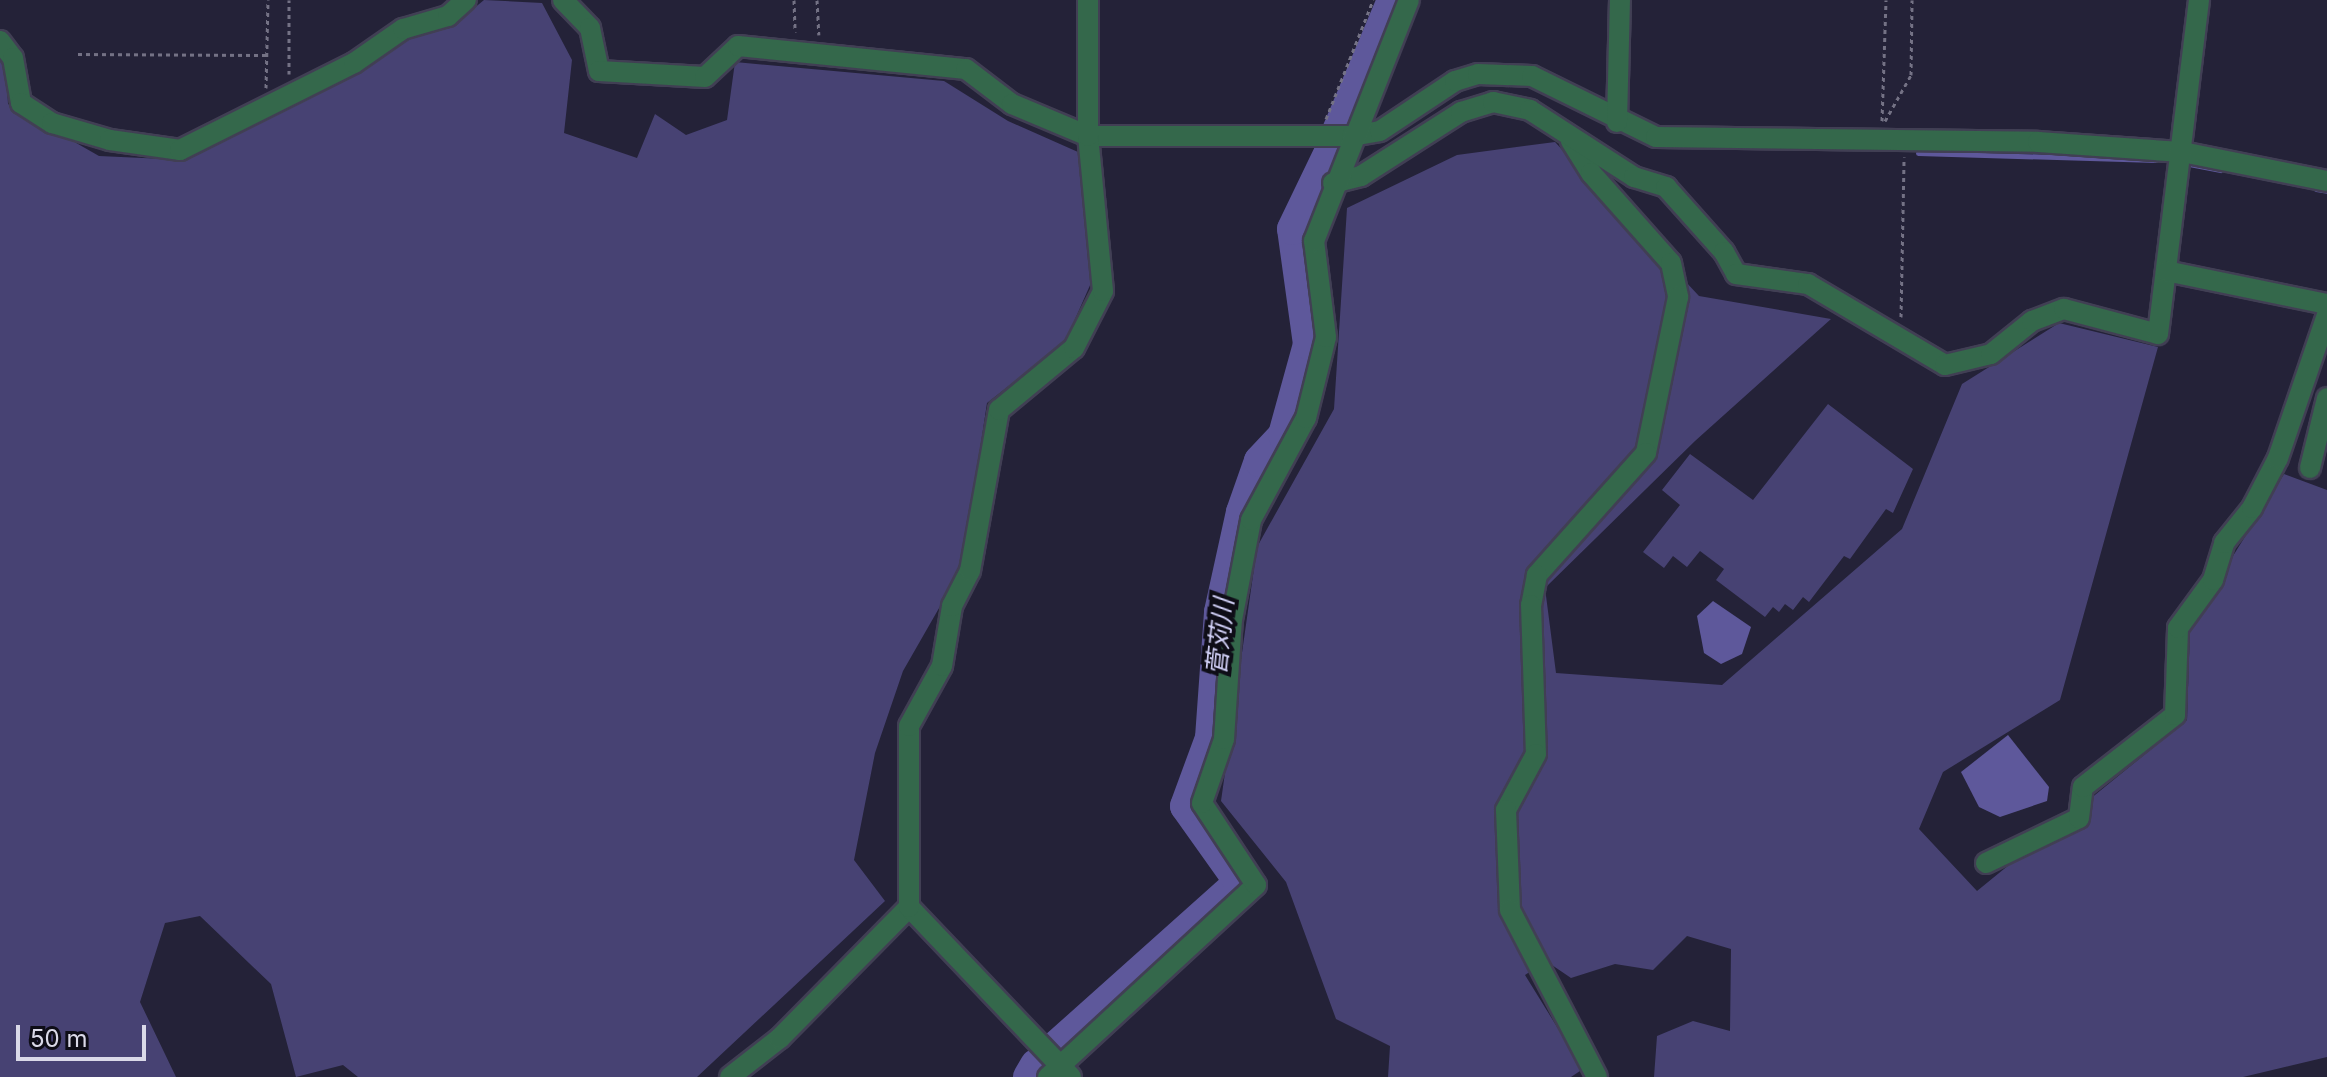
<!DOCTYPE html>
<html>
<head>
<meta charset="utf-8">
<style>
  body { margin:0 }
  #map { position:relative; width:2327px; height:1077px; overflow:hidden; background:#242238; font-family:Inter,"Noto Sans JP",sans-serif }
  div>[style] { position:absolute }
  .green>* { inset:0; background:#474273 }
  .water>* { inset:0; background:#5e589b }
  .stream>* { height:5px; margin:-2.5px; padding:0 2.5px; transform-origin:2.5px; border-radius:2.5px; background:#5e589b }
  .river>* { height:32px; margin:-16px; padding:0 16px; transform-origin:16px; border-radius:16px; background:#5e589b }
  .path>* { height:3px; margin-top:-1.5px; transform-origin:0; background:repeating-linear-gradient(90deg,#747285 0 4px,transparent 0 8px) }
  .roads { filter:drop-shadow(2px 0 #413f54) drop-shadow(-2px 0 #413f54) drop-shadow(0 2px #413f54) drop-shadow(0 -2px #413f54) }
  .minor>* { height:20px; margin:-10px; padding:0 10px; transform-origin:10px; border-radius:10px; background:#34684b }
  span { translate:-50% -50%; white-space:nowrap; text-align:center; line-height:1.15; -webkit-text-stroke:8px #0e0d17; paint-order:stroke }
  .water-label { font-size:26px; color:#d1d0f7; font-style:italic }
  .scale { position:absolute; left:16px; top:1025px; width:130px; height:36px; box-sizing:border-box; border:4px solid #dad9e8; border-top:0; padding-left:10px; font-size:24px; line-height:28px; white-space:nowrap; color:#dad9e8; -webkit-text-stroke:6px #0e0d17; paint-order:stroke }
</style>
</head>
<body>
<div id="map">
  <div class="green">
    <i style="clip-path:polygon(484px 0,542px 3px,572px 60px,564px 133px,637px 158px,655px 114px,686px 135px,727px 120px,735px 62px,944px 81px,1008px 121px,1078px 152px,1091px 283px,1065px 342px,987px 403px,962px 568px,903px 671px,875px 753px,854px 860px,885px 901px,697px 1077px,358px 1077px,343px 1065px,296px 1077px,271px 984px,200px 916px,165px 923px,140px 1002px,176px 1077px,0 1077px,0 58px,6px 65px,8px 104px,99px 156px,187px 160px,364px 70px,407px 38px,450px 28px)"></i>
    <i style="clip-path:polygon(1555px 142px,1699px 296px,1831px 319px,1695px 441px,1545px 588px,1556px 673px,1722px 685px,1902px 529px,1962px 384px,2059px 323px,2158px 347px,2060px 700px,1943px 772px,1919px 829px,1977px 891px,2187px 720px,2190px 625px,2284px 474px,2327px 490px,2327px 1057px,2243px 1077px,1654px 1077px,1657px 1036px,1693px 1021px,1730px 1031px,1731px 949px,1687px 936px,1653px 970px,1615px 964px,1571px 978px,1546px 961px,1525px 975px,1583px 1069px,1571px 1077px,1388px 1077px,1390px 1046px,1336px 1019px,1286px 882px,1221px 801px,1257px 547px,1334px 409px,1347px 208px,1457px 155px)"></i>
    <i style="clip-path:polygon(1828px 404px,1913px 469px,1893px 513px,1886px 509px,1850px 559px,1844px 556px,1809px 602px,1803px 597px,1793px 610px,1785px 604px,1779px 612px,1773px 607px,1765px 617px,1716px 580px,1724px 569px,1700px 551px,1687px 567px,1673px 556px,1664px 568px,1643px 552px,1680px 505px,1662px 490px,1690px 454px,1753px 500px)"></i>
  </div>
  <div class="water">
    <i style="clip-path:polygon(1713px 601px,1751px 627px,1742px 654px,1721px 664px,1704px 653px,1697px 616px)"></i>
    <i style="clip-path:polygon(2008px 735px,2049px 787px,2047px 801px,2000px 817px,1979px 807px,1961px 772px)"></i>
  </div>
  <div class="stream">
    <i style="left:1918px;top:153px;width:238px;rotate:1.7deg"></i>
    <i style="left:2189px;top:164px;width:32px;rotate:11deg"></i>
    <i style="left:2316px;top:189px;width:11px;rotate:10deg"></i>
  </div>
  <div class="river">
    <i style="left:1338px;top:131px;width:142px;rotate:-67.2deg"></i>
    <i style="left:1058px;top:1045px;width:244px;rotate:-41.8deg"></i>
    <i style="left:1240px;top:882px;width:93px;rotate:-125.4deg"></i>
    <i style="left:1186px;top:806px;width:72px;rotate:-69.8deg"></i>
    <i style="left:1211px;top:738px;width:126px;rotate:-85.9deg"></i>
    <i style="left:1220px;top:612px;width:102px;rotate:-77.6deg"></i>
    <i style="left:1242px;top:512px;width:54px;rotate:-70.6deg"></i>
    <i style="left:1260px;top:461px;width:35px;rotate:-47deg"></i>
    <i style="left:1284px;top:435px;width:94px;rotate:-74.6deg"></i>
    <i style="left:1309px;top:344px;width:116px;rotate:-97.9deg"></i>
    <i style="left:1293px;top:229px;width:85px;rotate:-64.3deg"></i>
    <i style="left:1029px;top:1077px;width:14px;rotate:-60deg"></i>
  </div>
  <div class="path">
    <i style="left:794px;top:0;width:32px;rotate:88deg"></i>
    <i style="left:817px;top:0;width:35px;rotate:87deg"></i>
    <i style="left:78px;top:54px;width:189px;rotate:0.3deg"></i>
    <i style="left:289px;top:74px;width:74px;rotate:-90deg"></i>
    <i style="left:266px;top:88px;width:88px;rotate:-88.7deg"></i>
    <i style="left:1326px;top:119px;width:128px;rotate:-68.4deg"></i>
    <i style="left:1882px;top:121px;width:121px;rotate:-88.1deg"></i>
    <i style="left:1885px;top:121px;width:53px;rotate:-60.5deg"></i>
    <i style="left:1911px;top:75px;width:75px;rotate:-89.2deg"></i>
    <i style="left:1901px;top:317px;width:160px;rotate:-88.9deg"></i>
  </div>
  <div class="roads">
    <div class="minor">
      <i style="left:563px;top:0;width:39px;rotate:46deg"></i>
      <i style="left:590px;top:28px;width:44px;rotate:78.2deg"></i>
      <i style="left:599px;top:71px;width:106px;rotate:3.2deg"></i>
      <i style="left:705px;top:77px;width:45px;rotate:-43.2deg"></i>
      <i style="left:738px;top:46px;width:229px;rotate:5.8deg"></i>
      <i style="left:966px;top:69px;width:58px;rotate:37.3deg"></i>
      <i style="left:1012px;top:104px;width:82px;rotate:22.8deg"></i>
      <i style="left:1088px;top:136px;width:264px"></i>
      <i style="left:1352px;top:136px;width:28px;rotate:-10deg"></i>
      <i style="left:1380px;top:131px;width:90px;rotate:-33.7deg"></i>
      <i style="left:1455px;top:81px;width:24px;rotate:-17deg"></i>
      <i style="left:1478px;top:74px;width:54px;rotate:2.1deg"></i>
      <i style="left:1532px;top:76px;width:138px;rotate:26.2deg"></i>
      <i style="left:1656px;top:137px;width:382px;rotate:0.7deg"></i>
      <i style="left:2038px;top:142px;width:144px;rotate:4deg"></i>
      <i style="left:2182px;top:152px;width:148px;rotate:11.3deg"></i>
      <i style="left:0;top:41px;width:21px;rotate:53deg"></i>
      <i style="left:13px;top:58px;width:46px;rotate:79.9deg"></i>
      <i style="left:21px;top:103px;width:37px;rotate:33deg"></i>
      <i style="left:52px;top:123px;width:60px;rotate:16.3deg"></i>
      <i style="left:110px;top:140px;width:71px;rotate:8.1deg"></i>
      <i style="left:180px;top:150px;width:195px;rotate:-26.6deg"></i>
      <i style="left:354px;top:63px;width:60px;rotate:-34.8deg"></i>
      <i style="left:403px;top:29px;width:47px;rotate:-16.1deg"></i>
      <i style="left:448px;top:16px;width:24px;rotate:-42deg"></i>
      <i style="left:1617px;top:122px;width:122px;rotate:-88.6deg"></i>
      <i style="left:1571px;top:141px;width:38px;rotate:58deg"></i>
      <i style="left:1591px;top:173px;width:120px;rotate:48.4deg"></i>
      <i style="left:1671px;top:263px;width:35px;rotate:78deg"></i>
      <i style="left:1678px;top:297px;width:159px;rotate:101.6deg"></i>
      <i style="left:1646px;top:453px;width:164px;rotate:131.8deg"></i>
      <i style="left:1537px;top:575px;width:31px;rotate:101deg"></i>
      <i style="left:1531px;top:605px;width:149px;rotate:88.1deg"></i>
      <i style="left:1536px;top:754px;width:64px;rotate:118.2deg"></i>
      <i style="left:1506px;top:810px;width:100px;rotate:87.7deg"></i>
      <i style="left:1510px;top:910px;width:188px;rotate:62.5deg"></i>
      <i style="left:1333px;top:183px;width:29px;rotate:-14deg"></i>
      <i style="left:1361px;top:176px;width:119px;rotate:-32.6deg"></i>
      <i style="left:1461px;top:112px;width:34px;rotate:-17deg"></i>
      <i style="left:1493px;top:102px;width:38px;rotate:12deg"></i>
      <i style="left:1530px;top:110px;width:124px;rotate:32.8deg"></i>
      <i style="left:1634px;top:177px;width:34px;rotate:17deg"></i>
      <i style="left:1666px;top:187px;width:87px;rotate:48.3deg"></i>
      <i style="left:1724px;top:252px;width:25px;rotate:61deg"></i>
      <i style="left:1736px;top:274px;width:73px;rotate:7.9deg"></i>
      <i style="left:1808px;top:284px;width:159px;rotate:30.6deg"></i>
      <i style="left:1945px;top:365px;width:47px;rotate:-13.4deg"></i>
      <i style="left:1991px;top:354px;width:53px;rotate:-38.8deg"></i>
      <i style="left:2032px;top:321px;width:34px;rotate:-21deg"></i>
      <i style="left:2064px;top:309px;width:97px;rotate:14.9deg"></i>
      <i style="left:2158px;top:334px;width:337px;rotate:-83deg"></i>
      <i style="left:2166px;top:271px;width:164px;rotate:11.6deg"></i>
      <i style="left:2310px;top:468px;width:72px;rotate:-76.3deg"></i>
      <i style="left:1986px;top:863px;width:103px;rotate:-25.8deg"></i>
      <i style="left:2079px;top:818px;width:31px;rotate:-83deg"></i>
      <i style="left:2083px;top:787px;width:117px;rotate:-38deg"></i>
      <i style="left:2175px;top:715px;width:87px;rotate:-88deg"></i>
      <i style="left:2178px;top:628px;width:59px;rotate:-53.9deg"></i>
      <i style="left:2213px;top:580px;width:39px;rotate:-73deg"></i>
      <i style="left:2224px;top:543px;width:45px;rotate:-51.3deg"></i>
      <i style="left:2252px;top:508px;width:56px;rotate:-62.5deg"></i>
      <i style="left:2278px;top:458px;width:151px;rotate:-71.1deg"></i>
      <i style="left:730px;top:1077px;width:63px;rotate:-38deg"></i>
      <i style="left:780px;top:1038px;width:184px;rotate:-45.4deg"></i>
      <i style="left:1048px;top:1077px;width:283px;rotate:-42.7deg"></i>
      <i style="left:1256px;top:885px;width:98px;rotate:-123.4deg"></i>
      <i style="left:1202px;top:803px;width:68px;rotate:-71deg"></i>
      <i style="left:1224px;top:739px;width:119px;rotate:-86.2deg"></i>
      <i style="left:1232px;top:620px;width:102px;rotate:-79.2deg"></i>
      <i style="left:1251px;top:520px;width:116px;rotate:-61.7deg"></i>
      <i style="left:1306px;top:418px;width:83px;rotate:-76.1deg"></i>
      <i style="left:1326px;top:337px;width:97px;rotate:-97.1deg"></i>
      <i style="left:1314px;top:241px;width:259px;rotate:-68.5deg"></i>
      <i style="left:1071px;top:1077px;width:235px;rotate:-133.6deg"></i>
      <i style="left:909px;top:907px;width:181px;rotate:-90deg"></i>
      <i style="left:909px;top:726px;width:68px;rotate:-61.2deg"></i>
      <i style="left:942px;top:666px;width:61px;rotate:-80.5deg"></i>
      <i style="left:952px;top:606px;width:39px;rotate:-63deg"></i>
      <i style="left:970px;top:571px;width:164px;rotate:-79.8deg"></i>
      <i style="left:999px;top:410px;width:97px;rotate:-39.6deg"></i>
      <i style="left:1074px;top:348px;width:64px;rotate:-63deg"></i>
      <i style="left:1103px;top:291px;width:156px;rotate:-95.5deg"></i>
      <i style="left:1088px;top:136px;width:136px;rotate:-90deg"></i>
    </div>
  </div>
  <div class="water-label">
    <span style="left:1220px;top:637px;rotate:-84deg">菅苅川</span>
  </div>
  <div class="scale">50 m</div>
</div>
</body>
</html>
